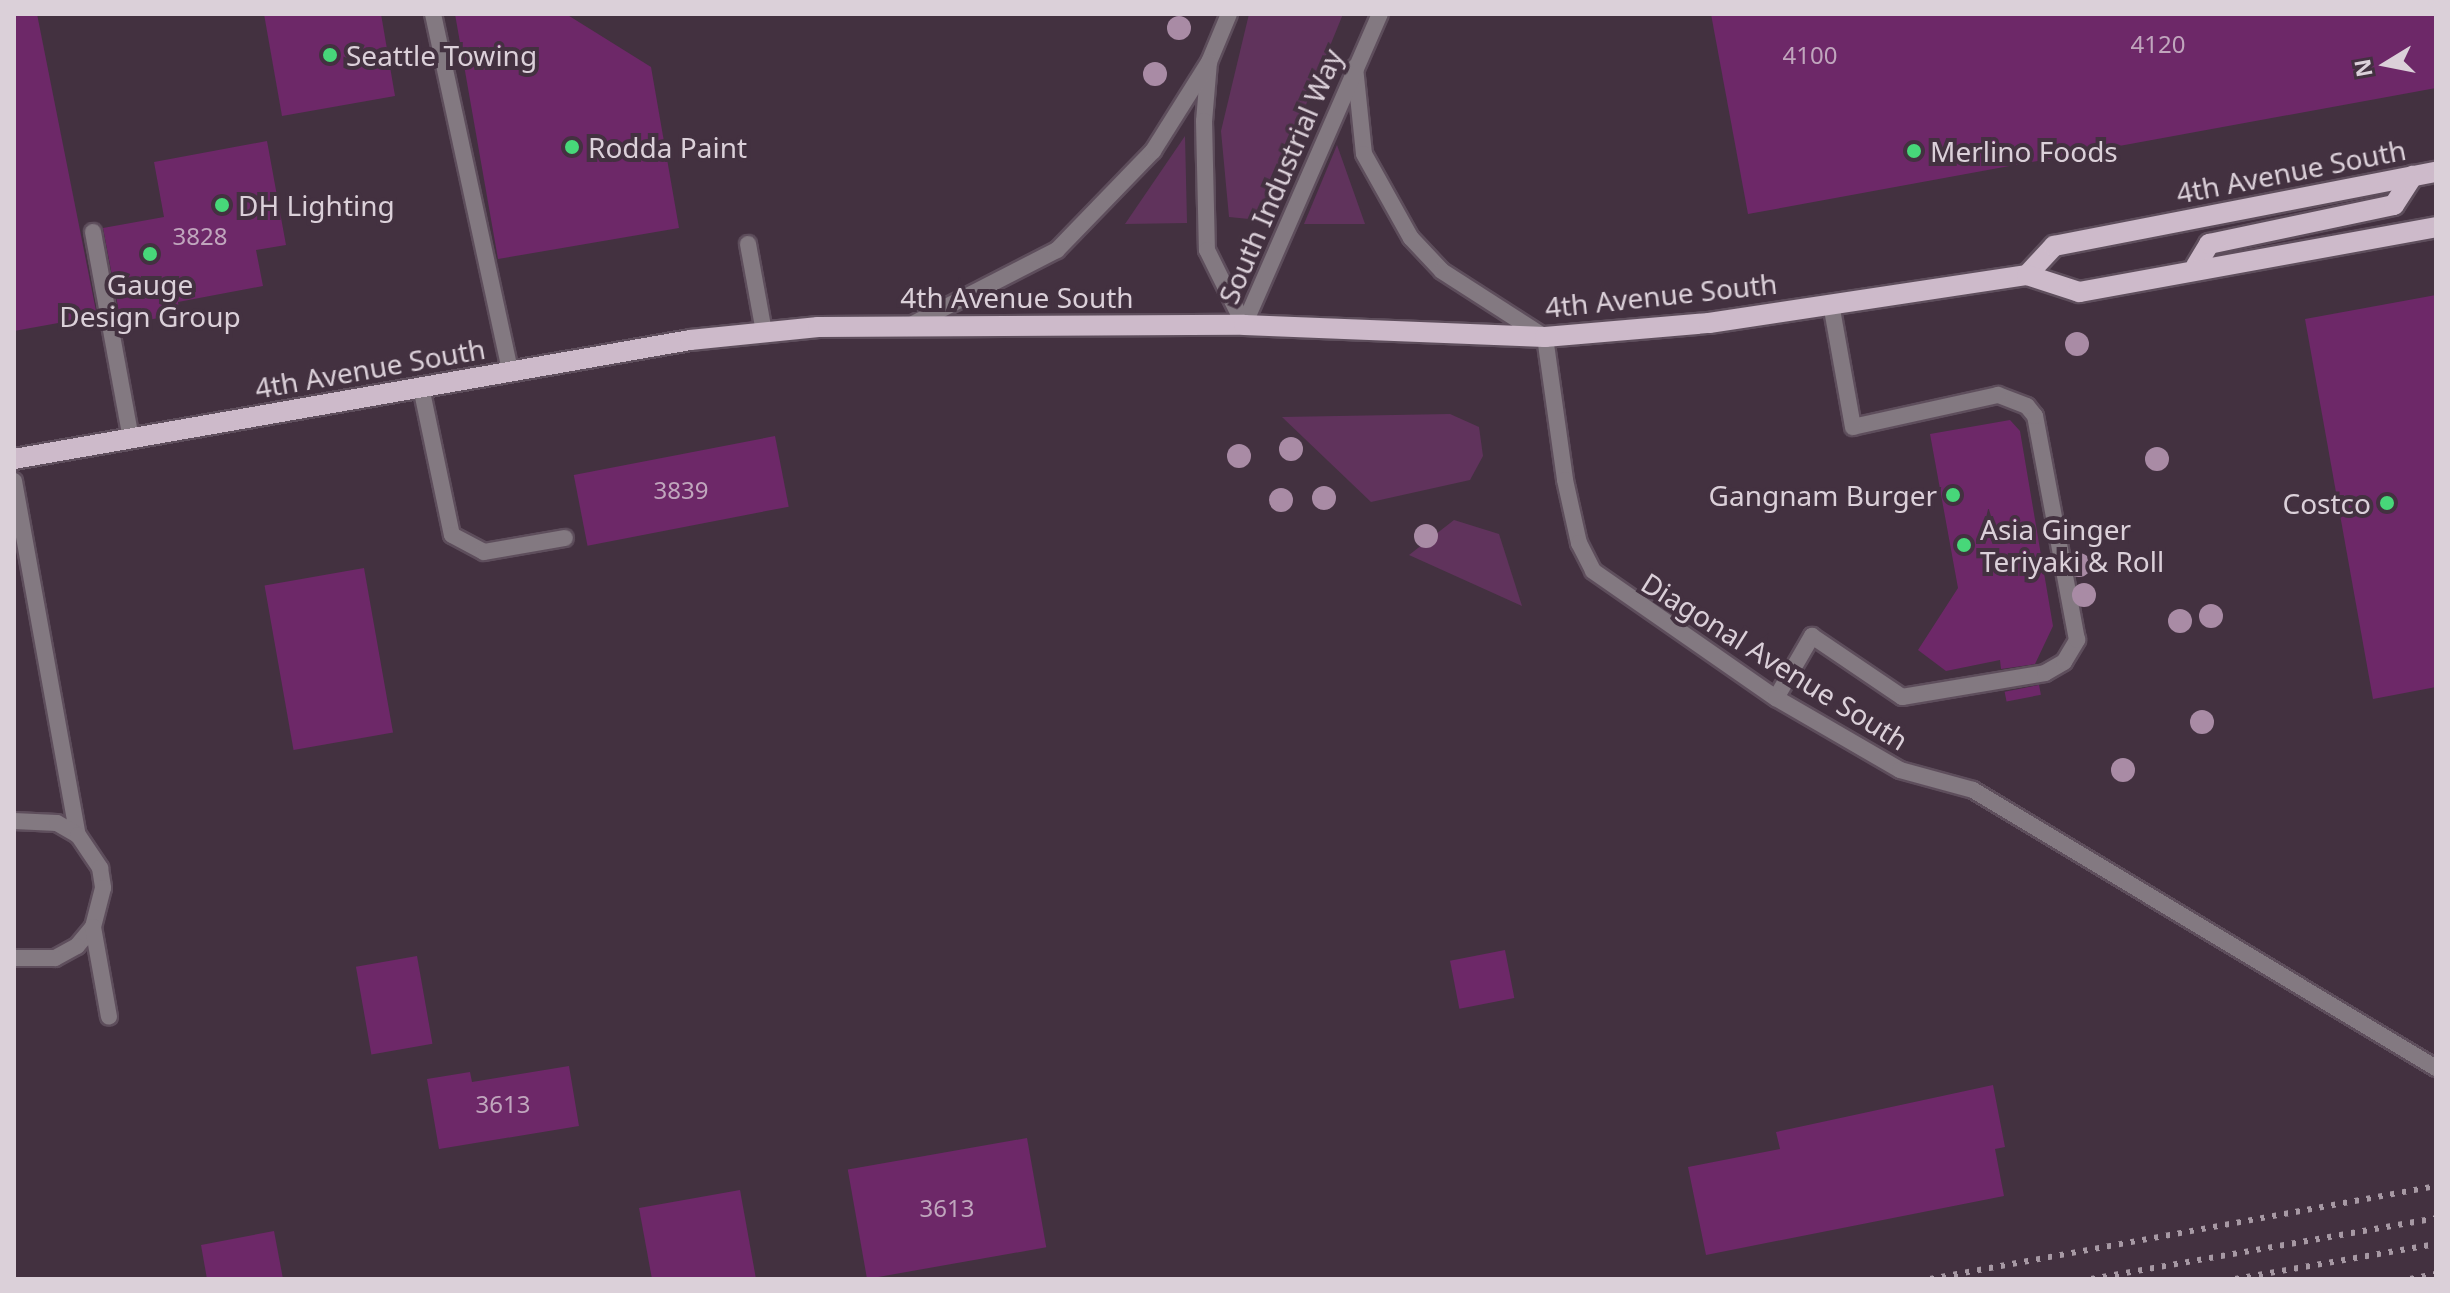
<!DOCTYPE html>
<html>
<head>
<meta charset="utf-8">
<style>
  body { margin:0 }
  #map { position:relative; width:2450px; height:1293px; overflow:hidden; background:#433140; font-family:"Noto Sans",sans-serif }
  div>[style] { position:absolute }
  .green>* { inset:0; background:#60335c }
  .building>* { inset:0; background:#6d2868; transform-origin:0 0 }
  .roads { filter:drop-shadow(2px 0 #5e4e5c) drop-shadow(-2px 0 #5e4e5c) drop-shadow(0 2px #5e4e5c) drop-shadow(0 -2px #5e4e5c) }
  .service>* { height:16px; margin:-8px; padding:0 8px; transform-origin:8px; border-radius:8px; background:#837981 }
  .minor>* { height:16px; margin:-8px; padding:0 8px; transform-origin:8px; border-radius:8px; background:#837981 }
  .tertiary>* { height:16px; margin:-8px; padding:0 8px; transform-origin:8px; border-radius:8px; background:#837981 }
  .primary>* { height:20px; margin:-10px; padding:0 10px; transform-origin:10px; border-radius:10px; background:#cdbaca }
  .rail>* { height:6px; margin-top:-3px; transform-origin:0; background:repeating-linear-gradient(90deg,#a799a4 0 4px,transparent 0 12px) }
  .trees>* { width:24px; height:24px; margin:-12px; border-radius:50%; background:#a98ba5 }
  .dots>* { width:22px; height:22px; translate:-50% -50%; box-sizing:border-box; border:4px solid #433140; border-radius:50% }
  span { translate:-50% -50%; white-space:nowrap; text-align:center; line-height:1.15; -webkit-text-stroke:8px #433140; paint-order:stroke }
  .number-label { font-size:24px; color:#c0a6bd }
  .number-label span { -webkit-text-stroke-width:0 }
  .poi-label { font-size:28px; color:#dbd0d9 }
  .left { translate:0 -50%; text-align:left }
  .right { translate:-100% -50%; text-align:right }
  .street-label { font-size:28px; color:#dbd0d9 }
  .frame { position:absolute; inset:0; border:16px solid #dbd0d9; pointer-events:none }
  .north { position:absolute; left:2346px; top:24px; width:80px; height:80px; -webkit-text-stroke:6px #433140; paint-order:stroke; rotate:260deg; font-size:22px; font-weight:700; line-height:32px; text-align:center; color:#dbd0d9 }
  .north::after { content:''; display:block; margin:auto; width:28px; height:36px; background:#dbd0d9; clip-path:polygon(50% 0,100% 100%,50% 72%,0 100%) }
</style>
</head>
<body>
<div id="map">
  <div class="green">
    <i style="clip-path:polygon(1249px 14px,1343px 14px,1259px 220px,1229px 217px,1221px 131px)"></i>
    <i style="clip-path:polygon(1185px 136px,1187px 223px,1125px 224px)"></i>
    <i style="clip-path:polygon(1337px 145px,1365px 224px,1304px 224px)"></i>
    <i style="clip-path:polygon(1450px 414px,1479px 427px,1483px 456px,1470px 480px,1371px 502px,1282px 417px)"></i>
    <i style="clip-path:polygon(1454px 520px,1499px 534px,1522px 606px,1409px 555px)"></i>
  </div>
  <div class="building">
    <i style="clip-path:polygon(14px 14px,37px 14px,97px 316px,14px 331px)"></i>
    <i style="clip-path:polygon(264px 14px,381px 14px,395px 96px,282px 116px)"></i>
    <i style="clip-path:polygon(455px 14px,566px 14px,651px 67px,679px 228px,498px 259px)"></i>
    <i style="clip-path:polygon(1711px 14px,2436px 14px,2436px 88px,1748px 214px)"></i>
    <i style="clip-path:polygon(267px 141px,286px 245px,256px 250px,263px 286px,178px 302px,180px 314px,137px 322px,135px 309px,119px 312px,103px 228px,164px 217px,154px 162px)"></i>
    <i style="clip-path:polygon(2436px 295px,2436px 687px,2373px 699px,2305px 319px)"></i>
    <i style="clip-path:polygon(2010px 420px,2020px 431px,2053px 626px,2035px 664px,2001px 669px,2000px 660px,1946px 671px,1918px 650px,1958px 588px,1930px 434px)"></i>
    <i style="left:775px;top:436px;width:72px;height:205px;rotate:79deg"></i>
    <i style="left:364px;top:568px;width:167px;height:101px;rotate:80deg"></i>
    <i style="left:2039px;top:685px;width:10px;height:35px;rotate:79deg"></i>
    <i style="left:1505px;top:950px;width:49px;height:56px;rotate:79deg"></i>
    <i style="left:417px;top:956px;width:89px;height:62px;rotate:80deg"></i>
    <i style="clip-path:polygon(569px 1066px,579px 1126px,439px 1149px,427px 1079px,470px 1072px,472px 1082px)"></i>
    <i style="clip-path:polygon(1993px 1085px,2005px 1147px,1995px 1149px,2004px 1196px,1706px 1255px,1688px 1167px,1780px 1149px,1776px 1132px)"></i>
    <i style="left:1027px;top:1138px;width:111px;height:182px;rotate:80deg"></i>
    <i style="clip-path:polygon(740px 1190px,756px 1279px,652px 1279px,639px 1208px)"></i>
    <i style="clip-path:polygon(274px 1231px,283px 1279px,207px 1279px,201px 1245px)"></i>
  </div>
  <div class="roads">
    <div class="service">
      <i style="left:433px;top:14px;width:365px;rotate:77.8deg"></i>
      <i style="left:93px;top:232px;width:210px;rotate:79.6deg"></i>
      <i style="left:748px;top:244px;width:89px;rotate:79.7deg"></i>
      <i style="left:421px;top:387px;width:151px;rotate:78.2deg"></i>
      <i style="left:452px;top:535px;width:36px;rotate:28deg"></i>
      <i style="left:484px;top:552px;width:82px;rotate:-9.8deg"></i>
      <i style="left:14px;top:481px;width:360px;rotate:79.8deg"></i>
      <i style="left:1776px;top:698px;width:72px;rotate:-59.9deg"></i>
      <i style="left:1812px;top:636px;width:109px;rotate:34.1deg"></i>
      <i style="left:1902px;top:697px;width:145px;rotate:-9.5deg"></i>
      <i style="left:2045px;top:673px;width:22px;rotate:-30deg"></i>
      <i style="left:2064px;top:662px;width:26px;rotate:-59deg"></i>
      <i style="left:2077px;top:640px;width:228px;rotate:-100.6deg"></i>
      <i style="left:2035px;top:416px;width:13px;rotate:-129deg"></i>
      <i style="left:2027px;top:406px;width:31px;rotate:-159deg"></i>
      <i style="left:1998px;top:395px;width:148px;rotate:167.6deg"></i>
      <i style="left:1853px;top:427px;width:125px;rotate:-100.1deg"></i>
      <i style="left:1973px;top:790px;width:540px;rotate:30.98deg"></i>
      <i style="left:14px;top:821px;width:43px;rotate:2.7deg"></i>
      <i style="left:57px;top:823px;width:24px;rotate:30deg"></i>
      <i style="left:78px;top:835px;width:40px;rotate:56deg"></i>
      <i style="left:100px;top:868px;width:20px;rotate:81deg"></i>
      <i style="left:103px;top:888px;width:40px;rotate:104.4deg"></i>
      <i style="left:93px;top:927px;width:25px;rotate:130deg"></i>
      <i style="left:77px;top:946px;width:25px;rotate:151deg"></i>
      <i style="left:55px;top:958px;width:41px;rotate:180deg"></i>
      <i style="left:93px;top:927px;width:91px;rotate:79.9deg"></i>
    </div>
    <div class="minor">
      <i style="left:1545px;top:337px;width:144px;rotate:82deg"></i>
      <i style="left:1565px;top:480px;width:65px;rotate:77.5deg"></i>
      <i style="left:1579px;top:543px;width:31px;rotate:63deg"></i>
      <i style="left:1593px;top:571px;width:223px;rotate:34.8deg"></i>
      <i style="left:1776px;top:698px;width:143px;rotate:30.1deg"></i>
      <i style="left:1900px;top:770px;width:76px;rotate:15.3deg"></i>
    </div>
    <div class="tertiary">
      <i style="left:1229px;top:14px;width:52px;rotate:112.6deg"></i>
      <i style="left:1209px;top:62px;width:59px;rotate:94.8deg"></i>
      <i style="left:1204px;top:121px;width:129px;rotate:88.7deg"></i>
      <i style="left:1207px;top:250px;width:84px;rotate:63.7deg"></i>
      <i style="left:1355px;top:67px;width:87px;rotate:84.1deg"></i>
      <i style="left:1364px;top:154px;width:96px;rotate:60.8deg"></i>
      <i style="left:1411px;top:238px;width:45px;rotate:46.8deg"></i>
      <i style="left:1442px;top:271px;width:120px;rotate:32.8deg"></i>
      <i style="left:911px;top:325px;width:164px;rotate:-27.2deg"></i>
      <i style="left:1057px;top:250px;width:138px;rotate:-45.9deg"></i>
      <i style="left:1153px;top:151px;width:105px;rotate:-57.8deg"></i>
      <i style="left:1244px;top:325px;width:339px;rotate:-66.4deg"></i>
    </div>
    <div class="primary">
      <i style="left:2196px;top:266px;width:26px;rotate:-59deg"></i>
      <i style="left:2209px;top:244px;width:189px;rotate:-11.9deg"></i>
      <i style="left:2394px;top:205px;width:35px;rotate:-57deg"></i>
      <i style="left:2027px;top:275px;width:40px;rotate:-47deg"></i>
      <i style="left:2054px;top:246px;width:389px;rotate:-11deg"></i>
      <i style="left:14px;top:459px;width:686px;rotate:-9.98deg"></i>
      <i style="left:690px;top:340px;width:129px;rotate:-5.8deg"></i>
      <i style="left:818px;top:327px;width:426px;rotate:-0.3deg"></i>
      <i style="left:1244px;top:325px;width:301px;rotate:2.3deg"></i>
      <i style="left:1545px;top:337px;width:165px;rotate:-4.9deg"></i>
      <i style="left:1709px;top:323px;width:322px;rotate:-8.6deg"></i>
      <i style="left:2027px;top:275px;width:55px;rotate:18.1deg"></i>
      <i style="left:2079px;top:292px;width:363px;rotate:-10.3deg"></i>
    </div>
  </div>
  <div class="rail">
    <i style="left:1930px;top:1279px;width:514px;rotate:-10.41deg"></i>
    <i style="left:2091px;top:1279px;width:350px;rotate:-10deg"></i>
    <i style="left:2235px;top:1279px;width:204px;rotate:-9.9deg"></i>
    <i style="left:2410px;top:1279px;width:26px;rotate:-11deg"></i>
  </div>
  <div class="trees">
    <i style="left:1179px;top:28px"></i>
    <i style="left:1155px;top:74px"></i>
    <i style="left:2077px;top:344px"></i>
    <i style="left:1291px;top:449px"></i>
    <i style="left:1239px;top:456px"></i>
    <i style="left:2157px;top:459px"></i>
    <i style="left:1324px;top:498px"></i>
    <i style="left:1281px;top:500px"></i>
    <i style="left:1426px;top:536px"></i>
    <i style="left:2079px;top:565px"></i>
    <i style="left:2084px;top:595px"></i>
    <i style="left:2211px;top:616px"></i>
    <i style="left:2180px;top:621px"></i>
    <i style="left:2202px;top:722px"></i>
    <i style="left:2123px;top:770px"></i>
  </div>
  <div class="dots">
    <i style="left:330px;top:55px;background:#47d779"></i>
    <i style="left:572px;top:147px;background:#47d779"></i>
    <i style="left:1914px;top:151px;background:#47d779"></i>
    <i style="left:222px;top:205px;background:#47d779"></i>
    <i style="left:150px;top:254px;background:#47d779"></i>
    <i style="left:1953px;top:495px;background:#47d779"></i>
    <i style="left:2387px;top:503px;background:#47d779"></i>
    <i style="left:1964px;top:545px;background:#47d779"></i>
  </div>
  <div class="number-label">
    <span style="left:2158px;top:44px">4120</span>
    <span style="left:1810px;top:55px">4100</span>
    <span style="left:200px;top:236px">3828</span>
    <span style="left:681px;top:490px">3839</span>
    <span style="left:503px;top:1104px">3613</span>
    <span style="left:947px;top:1208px">3613</span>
  </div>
  <div class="poi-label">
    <span class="left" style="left:346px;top:55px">Seattle Towing</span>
    <span class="left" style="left:588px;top:147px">Rodda Paint</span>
    <span class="left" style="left:1930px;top:151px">Merlino Foods</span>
    <span class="left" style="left:238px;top:205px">DH Lighting</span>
    <span style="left:150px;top:300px">Gauge<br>Design Group</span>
    <span class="right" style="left:1937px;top:495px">Gangnam Burger</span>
    <span class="right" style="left:2371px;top:503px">Costco</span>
    <span class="left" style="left:1980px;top:545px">Asia Ginger<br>Teriyaki &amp; Roll</span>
  </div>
  <div class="street-label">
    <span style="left:2291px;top:171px;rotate:-11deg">4th Avenue South</span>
    <span style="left:1280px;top:176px;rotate:-67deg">South Industrial Way</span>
    <span style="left:1661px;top:295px;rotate:-6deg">4th Avenue South</span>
    <span style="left:1017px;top:297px">4th Avenue South</span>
    <span style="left:370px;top:368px;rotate:-10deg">4th Avenue South</span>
    <span style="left:1775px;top:661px;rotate:32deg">Diagonal Avenue South</span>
  </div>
  <div class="frame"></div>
  <div class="north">N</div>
</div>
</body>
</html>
